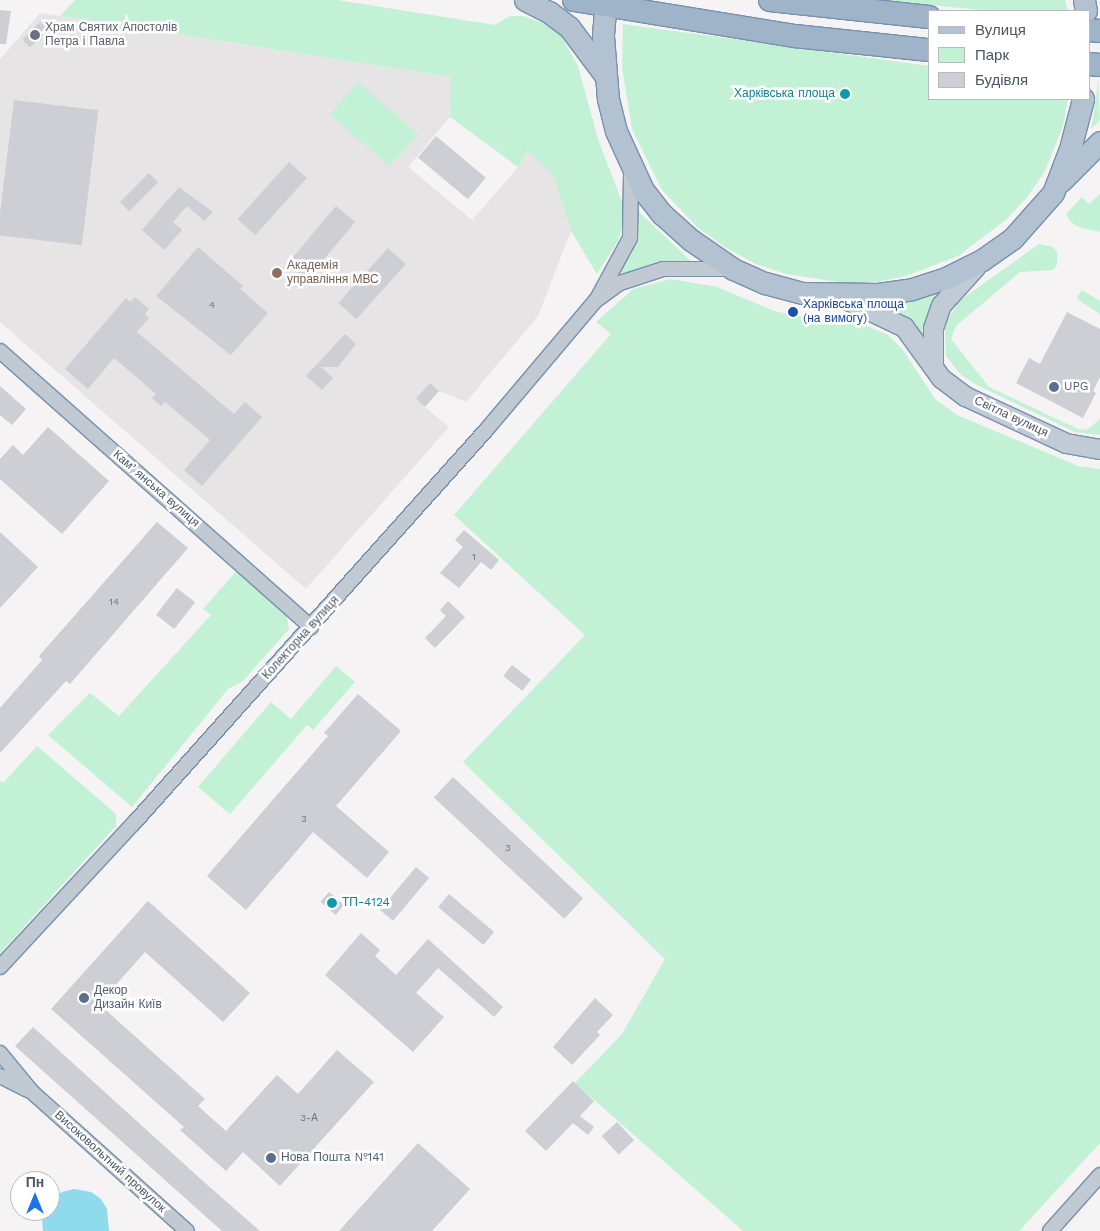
<!DOCTYPE html>
<html>
<head>
<meta charset="utf-8">
<style>
  body { margin:0 }
  #map { position:relative; width:1100px; height:1231px; overflow:hidden; background:#f5f3f3; font-family:"Work Sans",sans-serif }
  div>[style] { position:absolute }
  .education>* { inset:0; background:#e6e4e5 }
  .green>* { inset:0; background:#c3f1d5; transform-origin:0 0 }
  .water>* { inset:0; background:#90daee }
  .building>* { inset:0; background:#cdcfd5; transform-origin:0 0 }
  .roads { filter:drop-shadow(1px 0 #7690ad) drop-shadow(-1px 0 #7690ad) drop-shadow(0 1px #7690ad) drop-shadow(0 -1px #7690ad) }
  .minor>* { height:14px; margin:-7px; padding:0 7px; transform-origin:7px; border-radius:7px; background:#c1cad2 }
  .secondary>* { height:19px; margin:-9.5px; padding:0 9.5px; transform-origin:9.5px; border-radius:9.5px; background:#c1cbd6 }
  .primary>* { height:21px; margin:-10.5px; padding:0 10.5px; transform-origin:10.5px; border-radius:10.5px; background:#b3c2d1 }
  .trunk>* { height:22px; margin:-11px; padding:0 11px; transform-origin:11px; border-radius:11px; background:#9fb4c9 }
  .dots>* { width:14px; height:14px; translate:-50% -50%; box-sizing:border-box; border:2px solid #fff; border-radius:50% }
  span { translate:-50% -50%; white-space:nowrap; text-align:center; line-height:1.15; -webkit-text-stroke:5px #fff; paint-order:stroke }
  .number-label { font-size:10px; color:#6b747e }
  .number-label span { -webkit-text-stroke-width:0 }
  .worship-label { font-size:12px; color:#5b616d }
  .left { translate:0 -50%; text-align:left }
  .culture-label { font-size:12px; color:#0d838f }
  .right { translate:-100% -50%; text-align:right }
  .education-label { font-size:12px; color:#785e54 }
  .transit-label { font-size:12px; color:#164399 }
  .service-label { font-size:12px; color:#4e5e75 }
  .street-label { font-size:12px; color:#4a5661 }
  .legend { position:absolute; left:928px; top:10px; width:162px; height:90px; box-sizing:border-box; background:#fff; border:1px solid #b7bbc0; margin:0; padding:6px 9px; list-style:none; font-size:15px; color:#4a5661 }
  .legend li { display:flex; align-items:center; gap:10px; height:25px }
  .legend b { width:25px; border:1px solid #b7bbc0 }
  .north { position:absolute; left:10px; top:1171px; width:50px; height:50px; box-sizing:border-box; background:#fff; border:1px solid #b7bbc0; border-radius:50%; rotate:0deg; font-size:14px; font-weight:700; line-height:20px; text-align:center; color:#4a5661 }
  .north::after { content:''; display:block; margin:auto; width:18px; height:22px; background:#1a73e8; clip-path:polygon(50% 0,100% 100%,50% 72%,0 100%) }
</style>
</head>
<body>
<div id="map">
  <div class="education">
    <i style="clip-path:polygon(40px 13px,451px 77px,450px 117px,408px 167px,472px 220px,518px 167px,527px 151px,553px 175px,571px 231px,538px 316px,466px 402px,439px 391px,425px 407px,449px 427px,306px 589px,0 322px,0 59px)"></i>
  </div>
  <div class="green">
    <i style="clip-path:polygon(75px 0,337px 0,495px 25px,510px 16px,523px 16px,543px 23px,560px 34px,578px 66px,598px 139px,624px 207px,623px 224px,618px 241px,597px 274px,571px 231px,553px 175px,527px 151px,518px 167px,450px 117px,451px 77px,60px 16px)"></i>
    <i style="clip-path:polygon(879px 0,1065px 0,1068px 11px,991px 11px)"></i>
    <i style="clip-path:polygon(623px 24px,929px 66px,929px 99px,1068px 99px,1063px 126px,1045px 171px,1028px 196px,1007px 219px,958px 256px,906px 276px,877px 282px,844px 283px,786px 274px,756px 264px,726px 248px,697px 227px,662px 190px,632px 129px,622px 67px)"></i>
    <i style="clip-path:polygon(1098px 79px,1100px 120px,1091px 129px,1096px 98px)"></i>
    <i style="left:358px;top:82px;width:79px;height:43px;rotate:41deg"></i>
    <i style="clip-path:polygon(1100px 194px,1100px 232px,1078px 227px,1070px 221px,1066px 214px,1082px 197px,1089px 204px)"></i>
    <i style="clip-path:polygon(639px 212px,691px 261px,656px 263px,615px 279px,632px 253px)"></i>
    <i style="clip-path:polygon(1039px 244px,1053px 247px,1057px 252px,1057px 265px,1053px 270px,1020px 272px,956px 326px,951px 339px,989px 387px,1080px 430px,1088px 429px,1100px 419px,1100px 435px,1075px 432px,977px 385px,961px 375px,946px 356px,945px 325px,959px 301px)"></i>
    <i style="clip-path:polygon(671px 279px,717px 287px,774px 311px,814px 319px,856px 322px,870px 327px,888px 335px,903px 350px,935px 399px,957px 415px,1078px 466px,1100px 469px,1100px 1143px,1019px 1231px,743px 1231px,575px 1083px,622px 1034px,665px 959px,463px 762px,585px 635px,454px 515px,611px 334px,596px 322px,633px 289px)"></i>
    <i style="clip-path:polygon(943px 290px,925px 342px,879px 306px,915px 299px)"></i>
    <i style="clip-path:polygon(1082px 290px,1100px 301px,1100px 314px,1080px 301px,1077px 297px)"></i>
    <i style="clip-path:polygon(240px 567px,286px 612px,289px 629px,243px 681px,228px 689px,132px 807px,48px 735px,90px 693px,119px 716px,211px 615px,203px 609px)"></i>
    <i style="clip-path:polygon(336px 666px,355px 682px,313px 730px,307px 725px,230px 814px,198px 787px,271px 702px,291px 719px)"></i>
    <i style="clip-path:polygon(37px 746px,116px 814px,116px 826px,0 953px,0 781px,3px 783px)"></i>
  </div>
  <div class="water">
    <i style="clip-path:polygon(74px 1189px,91px 1192px,101px 1199px,107px 1209px,109px 1231px,43px 1231px,42px 1219px,44px 1211px,50px 1211px,50px 1201px,62px 1192px)"></i>
  </div>
  <div class="building">
    <i style="clip-path:polygon(0 10px,11px 11px,6px 44px,0 44px)"></i>
    <i style="left:40px;top:22px;width:11px;height:25px;rotate:45deg"></i>
    <i style="left:14px;top:100px;width:85px;height:136px;rotate:7deg"></i>
    <i style="left:436px;top:136px;width:65px;height:28px;rotate:40deg"></i>
    <i style="left:289px;top:162px;width:24px;height:77px;rotate:42deg"></i>
    <i style="left:149px;top:173px;width:13px;height:41px;rotate:45deg"></i>
    <i style="clip-path:polygon(179px 187px,213px 212px,204px 221px,187px 206px,173px 222px,182px 230px,164px 250px,142px 230px)"></i>
    <i style="left:336px;top:206px;width:25px;height:76px;rotate:40deg"></i>
    <i style="clip-path:polygon(198px 247px,243px 286px,240px 289px,268px 313px,231px 355px,156px 296px)"></i>
    <i style="left:388px;top:248px;width:24px;height:74px;rotate:42deg"></i>
    <i style="clip-path:polygon(135px 297px,149px 309px,145px 314px,149px 318px,137px 332px,234px 414px,245px 402px,262px 417px,202px 486px,184px 470px,210px 440px,165px 402px,161px 406px,152px 398px,156px 394px,114px 358px,88px 389px,65px 369px,126px 298px,130px 302px)"></i>
    <i style="clip-path:polygon(1067px 312px,1100px 329px,1100px 377px,1093px 391px,1096px 393px,1083px 418px,1016px 383px,1029px 358px,1040px 364px)"></i>
    <i style="clip-path:polygon(345px 334px,356px 344px,338px 367px,321px 367px,333px 378px,322px 390px,306px 376px)"></i>
    <i style="left:430px;top:383px;width:12px;height:21px;rotate:42deg"></i>
    <i style="clip-path:polygon(0 386px,26px 409px,12px 425px,0 415px)"></i>
    <i style="clip-path:polygon(48px 427px,109px 481px,62px 534px,0 479px,0 459px,13px 445px,23px 455px)"></i>
    <i style="clip-path:polygon(157px 522px,188px 548px,70px 684px,66px 681px,0 753px,0 708px,42px 660px,39px 656px)"></i>
    <i style="clip-path:polygon(464px 530px,499px 560px,491px 570px,481px 562px,459px 588px,440px 573px,463px 547px,455px 540px)"></i>
    <i style="clip-path:polygon(0 532px,38px 567px,0 608px)"></i>
    <i style="left:177px;top:588px;width:23px;height:34px;rotate:38deg"></i>
    <i style="clip-path:polygon(448px 601px,465px 617px,435px 648px,425px 638px,446px 616px,440px 610px)"></i>
    <i style="left:512px;top:665px;width:24px;height:14px;rotate:38deg"></i>
    <i style="clip-path:polygon(358px 694px,401px 731px,336px 806px,389px 852px,367px 878px,313px 832px,246px 910px,207px 876px,328px 736px,324px 733px)"></i>
    <i style="left:453px;top:777px;width:178px;height:28px;rotate:43deg"></i>
    <i style="left:416px;top:867px;width:17px;height:56px;rotate:40deg"></i>
    <i style="left:329px;top:892px;width:20px;height:13px;rotate:41deg"></i>
    <i style="left:449px;top:894px;width:59px;height:17px;rotate:40deg"></i>
    <i style="clip-path:polygon(148px 901px,250px 993px,223px 1022px,145px 952px,99px 1004px,205px 1099px,198px 1106px,226px 1131px,277px 1075px,298px 1094px,337px 1050px,374px 1082px,280px 1186px,243px 1152px,226px 1171px,180px 1130px,184px 1127px,51px 1009px)"></i>
    <i style="clip-path:polygon(361px 933px,380px 950px,375px 956px,396px 975px,428px 939px,503px 1007px,494px 1017px,438px 968px,416px 993px,444px 1017px,413px 1052px,325px 975px)"></i>
    <i style="clip-path:polygon(595px 998px,613px 1015px,597px 1032px,600px 1035px,572px 1065px,553px 1047px)"></i>
    <i style="clip-path:polygon(33px 1027px,204px 1182px,260px 1231px,222px 1231px,15px 1046px)"></i>
    <i style="clip-path:polygon(573px 1081px,594px 1101px,580px 1116px,594px 1127px,588px 1135px,573px 1123px,546px 1151px,525px 1131px)"></i>
    <i style="left:617px;top:1122px;width:25px;height:21px;rotate:47deg"></i>
    <i style="clip-path:polygon(418px 1143px,470px 1189px,432px 1231px,339px 1231px)"></i>
  </div>
  <div class="roads">
    <div class="minor">
      <i style="left:598px;top:297px;width:67px;rotate:-61.5deg"></i>
      <i style="left:630px;top:238px;width:64px;rotate:-89.1deg"></i>
      <i style="left:0;top:351px;width:416px;rotate:41.6deg"></i>
      <i style="left:0;top:967px;width:197px;rotate:-47.1deg"></i>
      <i style="left:134px;top:823px;width:529px;rotate:-48.14deg"></i>
      <i style="left:487px;top:429px;width:167px;rotate:-49.8deg"></i>
      <i style="left:595px;top:301px;width:31px;rotate:-36deg"></i>
      <i style="left:620px;top:283px;width:45px;rotate:-18deg"></i>
      <i style="left:663px;top:269px;width:69px"></i>
      <i style="left:0;top:1053px;width:50px;rotate:50.6deg"></i>
      <i style="left:32px;top:1092px;width:208px;rotate:41.9deg"></i>
      <i style="left:0;top:1076px;width:31px;rotate:27deg"></i>
      <i style="left:1050px;top:1231px;width:75px;rotate:-48.2deg"></i>
    </div>
    <div class="secondary">
      <i style="left:837px;top:295px;width:74px;rotate:25.5deg"></i>
      <i style="left:904px;top:327px;width:63px;rotate:54deg"></i>
      <i style="left:941px;top:378px;width:30px;rotate:37deg"></i>
      <i style="left:965px;top:396px;width:111px;rotate:25deg"></i>
      <i style="left:1066px;top:443px;width:35px;rotate:10deg"></i>
      <i style="left:933px;top:365px;width:37px;rotate:-90deg"></i>
      <i style="left:933px;top:328px;width:24px;rotate:-71deg"></i>
      <i style="left:941px;top:305px;width:52px;rotate:-48.1deg"></i>
    </div>
    <div class="primary">
      <i style="left:525px;top:0;width:27px;rotate:27deg"></i>
      <i style="left:549px;top:12px;width:25px;rotate:37deg"></i>
      <i style="left:569px;top:27px;width:59px;rotate:53.3deg"></i>
      <i style="left:606px;top:0;width:36px;rotate:95deg"></i>
      <i style="left:603px;top:36px;width:63px;rotate:85.5deg"></i>
      <i style="left:608px;top:99px;width:33px;rotate:76deg"></i>
      <i style="left:616px;top:131px;width:65px;rotate:65.4deg"></i>
      <i style="left:643px;top:190px;width:31px;rotate:52deg"></i>
      <i style="left:662px;top:214px;width:39px;rotate:42deg"></i>
      <i style="left:691px;top:240px;width:51px;rotate:34.6deg"></i>
      <i style="left:733px;top:269px;width:35px;rotate:24deg"></i>
      <i style="left:765px;top:283px;width:39px;rotate:15deg"></i>
      <i style="left:803px;top:293px;width:75px;rotate:0.8deg"></i>
      <i style="left:878px;top:294px;width:34px;rotate:-8deg"></i>
      <i style="left:912px;top:289px;width:36px;rotate:-18deg"></i>
      <i style="left:946px;top:278px;width:40px;rotate:-26.6deg"></i>
      <i style="left:982px;top:260px;width:38px;rotate:-35deg"></i>
      <i style="left:1013px;top:238px;width:60px;rotate:-48.4deg"></i>
      <i style="left:1053px;top:193px;width:47px;rotate:-68.9deg"></i>
      <i style="left:1070px;top:149px;width:52px;rotate:-75.4deg"></i>
      <i style="left:1084px;top:0;width:11px;rotate:80deg"></i>
      <i style="left:1061px;top:181px;width:55px;rotate:-45deg"></i>
    </div>
    <div class="trunk">
      <i style="left:574px;top:0;width:224px;rotate:9.3deg"></i>
      <i style="left:795px;top:36px;width:135px;rotate:6deg"></i>
      <i style="left:770px;top:0;width:160px;rotate:6.1deg"></i>
      <i style="left:1089px;top:30px;width:11px;rotate:5deg"></i>
      <i style="left:1089px;top:64px;width:11px;rotate:5deg"></i>
    </div>
  </div>
  <div class="dots">
    <i style="left:35px;top:35px;background:#6b7280"></i>
    <i style="left:845px;top:94px;background:#0f9aa8"></i>
    <i style="left:277px;top:273px;background:#8d6e63"></i>
    <i style="left:793px;top:312px;background:#1a4fb4"></i>
    <i style="left:1054px;top:387px;background:#5c6f8a"></i>
    <i style="left:332px;top:903px;background:#0f9aa8"></i>
    <i style="left:84px;top:998px;background:#5c6f8a"></i>
    <i style="left:271px;top:1158px;background:#5c6f8a"></i>
  </div>
  <div class="number-label">
    <span style="left:212px;top:305px">4</span>
    <span style="left:474px;top:557px">1</span>
    <span style="left:114px;top:602px">14</span>
    <span style="left:304px;top:819px">3</span>
    <span style="left:508px;top:848px">3</span>
    <span style="left:309px;top:1118px">3-А</span>
  </div>
  <div class="worship-label">
    <span class="left" style="left:45px;top:35px">Храм Святих Апостолів<br>Петра і Павла</span>
  </div>
  <div class="culture-label">
    <span class="right" style="left:835px;top:94px">Харківська площа</span>
    <span class="left" style="left:342px;top:903px">ТП-4124</span>
  </div>
  <div class="education-label">
    <span class="left" style="left:287px;top:273px">Академія<br>управління МВС</span>
  </div>
  <div class="transit-label">
    <span class="left" style="left:803px;top:312px">Харківська площа<br>(на вимогу)</span>
  </div>
  <div class="service-label">
    <span class="left" style="left:1064px;top:387px">UPG</span>
    <span class="left" style="left:94px;top:998px">Декор<br>Дизайн Київ</span>
    <span class="left" style="left:281px;top:1158px">Нова Пошта №141</span>
  </div>
  <div class="street-label">
    <span style="left:1011px;top:417px;rotate:25deg">Світла вулиця</span>
    <span style="left:156px;top:489px;rotate:41deg">Камʼянська вулиця</span>
    <span style="left:301px;top:638px;rotate:-48deg">Колекторна вулиця</span>
    <span style="left:110px;top:1162px;rotate:42deg">Високовольтний провулок</span>
  </div>
  <ul class="legend">
  <li><b style="height:6px;background:#b3c2d1"></b>Вулиця</li>
  <li><b style="height:14px;background:#c3f1d5"></b>Парк</li>
  <li><b style="height:14px;background:#cdcfd5"></b>Будівля</li>
  </ul>
  <div class="north">Пн</div>
</div>
</body>
</html>
